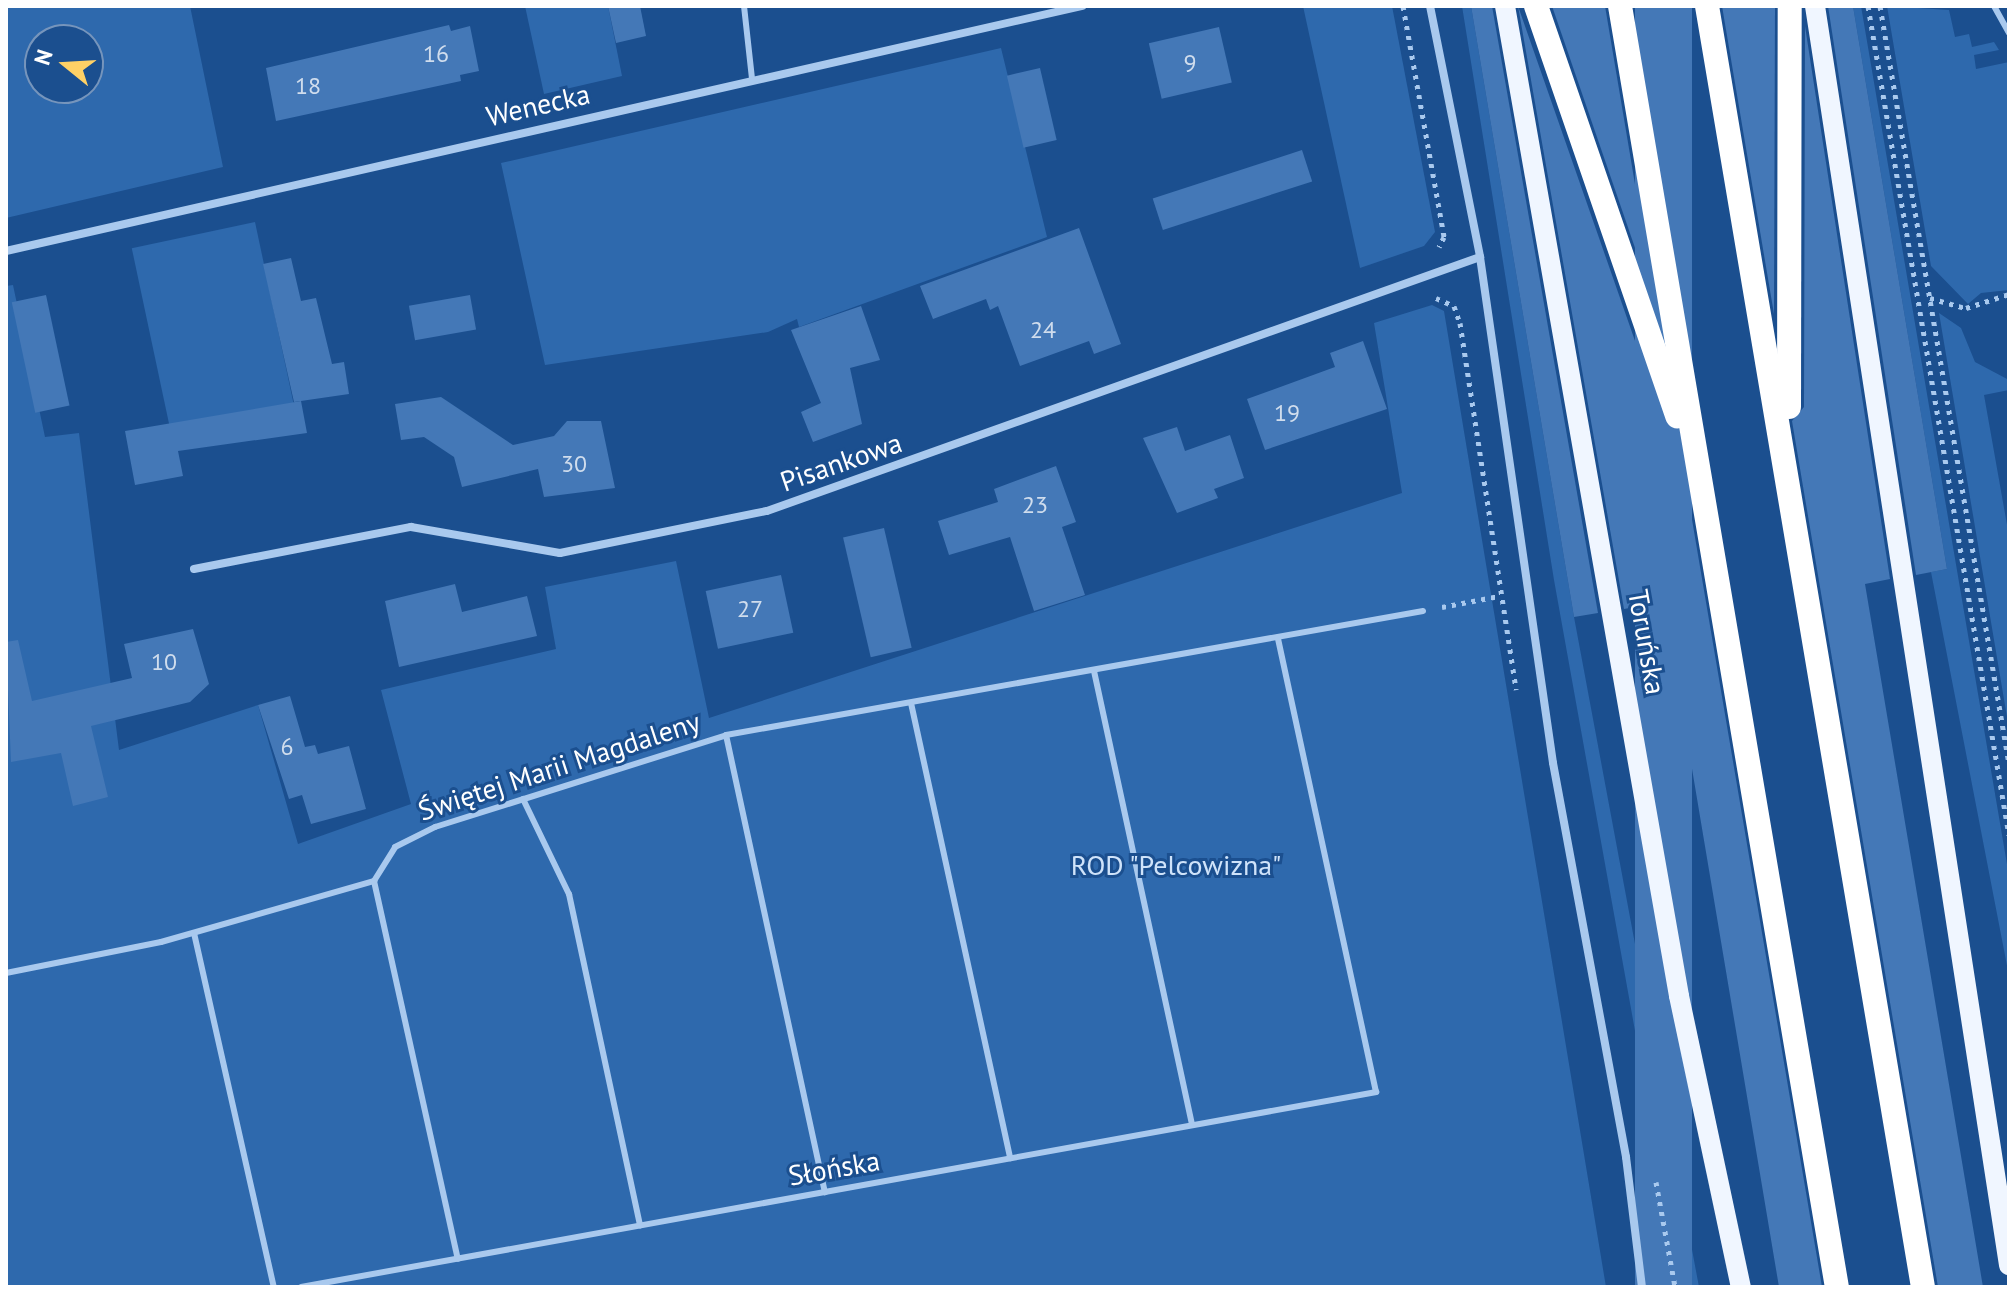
<!DOCTYPE html>
<html>
<head>
<meta charset="utf-8">
<style>
  body { margin:0 }
  #map { position:relative; width:2015px; height:1293px; overflow:hidden; background:#1b4f8f; font-family:"PT Sans",sans-serif }
  div>[style] { position:absolute }
  .green>* { inset:0; background:#2e69ad; transform-origin:0 0 }
  .building>* { inset:0; background:#4478b7; transform-origin:0 0 }
  .path>* { height:5px; margin-top:-2.5px; transform-origin:0; background:repeating-linear-gradient(90deg,#a9c9ee 0 4px,transparent 0 10px) }
  .lane>* { height:6px; margin:-3px; padding:0 3px; transform-origin:3px; border-radius:3px; background:#a9c9ee }
  .street>* { height:8px; margin:-4px; padding:0 4px; transform-origin:4px; border-radius:4px; background:#a9c9ee }
  .primary>* { height:20px; margin:-10px; padding:0 10px; transform-origin:10px; border-radius:10px; background:#f0f6ff }
  .highway>* { height:24px; margin:-12px; padding:0 12px; transform-origin:12px; border-radius:12px; background:#fff }
  span { translate:-50% -50%; white-space:nowrap; text-align:center; line-height:1.15; -webkit-text-stroke:6px #1b4f8f; paint-order:stroke }
  .number-label { font-size:24px; color:#d0dded }
  .number-label span { -webkit-text-stroke-width:0 }
  .street-label { font-size:28px; color:#fff }
  .park-label { font-size:28px; color:#cfe3fa }
  .frame { position:absolute; inset:0; border:8px solid #fff; pointer-events:none }
  .north { position:absolute; left:24px; top:24px; width:80px; height:80px; box-sizing:border-box; background:#1b4f8f; border:2px solid #7695bc; border-radius:50%; rotate:288deg; font-size:22px; font-weight:700; line-height:32px; text-align:center; color:#fff }
  .north::after { content:''; display:block; margin:auto; width:28px; height:36px; background:#ffd166; clip-path:polygon(50% 0,100% 100%,50% 72%,0 100%) }
</style>
</head>
<body>
<div id="map">
  <div class="green">
    <i style="clip-path:polygon(evenodd,6px 6px,190px 6px,223px 167px,6px 218px,6px 6px,40px 40px,88px 40px,88px 88px,40px 88px,40px 40px)"></i>
    <i style="clip-path:polygon(525px 6px,608px 6px,622px 76px,544px 94px)"></i>
    <i style="clip-path:polygon(1303px 6px,1392px 6px,1435px 232px,1424px 246px,1360px 268px)"></i>
    <i style="clip-path:polygon(1462px 6px,1471px 6px,1574px 617px,1699px 1287px,1681px 1287px,1554px 580px)"></i>
    <i style="clip-path:polygon(1853px 6px,1861px 6px,2009px 876px,2009px 976px,1931px 572px,1947px 569px)"></i>
    <i style="clip-path:polygon(1887px 6px,1949px 10px,1955px 37px,1969px 34px,1972px 47px,1994px 42px,1999px 50px,1974px 55px,1976px 69px,2009px 62px,2009px 290px,1981px 293px,1968px 304px,1931px 266px)"></i>
    <i style="clip-path:polygon(1001px 48px,1047px 237px,799px 327px,797px 319px,768px 332px,545px 365px,501px 163px)"></i>
    <i style="left:255px;top:222px;width:185px;height:126px;rotate:78deg"></i>
    <i style="clip-path:polygon(13px 285px,45px 437px,79px 433px,119px 750px,258px 705px,298px 844px,411px 804px,381px 690px,556px 649px,545px 587px,676px 561px,709px 718px,1402px 493px,1374px 323px,1432px 305px,1444px 311px,1606px 1287px,6px 1287px,6px 286px)"></i>
    <i style="clip-path:polygon(1939px 313px,1961px 328px,1975px 362px,2009px 380px,2009px 390px,1984px 395px,2009px 536px,2009px 729px)"></i>
    <i style="clip-path:polygon(1647px 1171px,1669px 1287px,1659px 1287px)"></i>
  </div>
  <div class="building">
    <i style="clip-path:polygon(608px 6px,640px 6px,646px 36px,616px 43px)"></i>
    <i style="clip-path:polygon(1471px 6px,1492px 6px,1598px 613px,1574px 617px)"></i>
    <i style="clip-path:polygon(1518px 6px,1663px 421px,1677px 431px,1822px 1287px,1779px 1287px,1664px 602px,1624px 609px)"></i>
    <i style="clip-path:polygon(1552px 6px,1605px 6px,1656px 309px)"></i>
    <i style="left:1635px;top:6px;width:57px;height:1299px"></i>
    <i style="clip-path:polygon(1722px 6px,1775px 6px,1774px 314px)"></i>
    <i style="clip-path:polygon(1828px 6px,1853px 6px,1947px 569px,1916px 575px)"></i>
    <i style="clip-path:polygon(449px 25px,451px 31px,470px 26px,479px 71px,460px 75px,461px 81px,276px 121px,266px 68px)"></i>
    <i style="clip-path:polygon(1805px 26px,1890px 579px,1865px 584px,1983px 1287px,1938px 1287px,1792px 421px,1804px 407px)"></i>
    <i style="left:1219px;top:27px;width:57px;height:72px;rotate:77deg"></i>
    <i style="left:1040px;top:68px;width:74px;height:34px;rotate:77deg"></i>
    <i style="left:1302px;top:150px;width:33px;height:157px;rotate:72deg"></i>
    <i style="clip-path:polygon(1079px 228px,1121px 344px,1094px 354px,1089px 341px,1020px 366px,998px 306px,990px 310px,986px 299px,933px 319px,920px 286px)"></i>
    <i style="clip-path:polygon(291px 258px,301px 301px,316px 298px,332px 364px,344px 362px,349px 394px,294px 402px,263px 264px)"></i>
    <i style="left:46px;top:295px;width:113px;height:35px;rotate:78deg"></i>
    <i style="left:470px;top:295px;width:35px;height:62px;rotate:80deg"></i>
    <i style="clip-path:polygon(861px 306px,880px 360px,850px 368px,862px 424px,813px 442px,801px 412px,821px 403px,791px 330px)"></i>
    <i style="clip-path:polygon(1363px 341px,1387px 409px,1265px 450px,1247px 399px,1335px 367px,1330px 353px)"></i>
    <i style="clip-path:polygon(441px 397px,513px 445px,554px 436px,567px 421px,601px 421px,615px 488px,544px 497px,538px 469px,462px 487px,454px 457px,424px 437px,401px 440px,395px 404px)"></i>
    <i style="clip-path:polygon(301px 401px,307px 433px,178px 451px,183px 476px,135px 485px,125px 431px)"></i>
    <i style="clip-path:polygon(1177px 427px,1185px 451px,1230px 435px,1244px 478px,1214px 489px,1218px 498px,1177px 513px,1143px 438px)"></i>
    <i style="clip-path:polygon(1056px 466px,1076px 522px,1062px 527px,1085px 595px,1034px 611px,1010px 537px,949px 555px,938px 521px,998px 502px,994px 489px)"></i>
    <i style="left:884px;top:528px;width:123px;height:42px;rotate:77deg"></i>
    <i style="left:781px;top:575px;width:59px;height:77px;rotate:78deg"></i>
    <i style="clip-path:polygon(455px 584px,462px 612px,527px 596px,537px 636px,399px 667px,385px 601px)"></i>
    <i style="clip-path:polygon(193px 629px,209px 684px,190px 702px,91px 726px,108px 797px,73px 806px,61px 753px,11px 762px,6px 642px,18px 640px,32px 701px,132px 678px,124px 644px)"></i>
    <i style="clip-path:polygon(290px 696px,305px 747px,315px 745px,318px 754px,349px 746px,366px 809px,311px 824px,302px 795px,289px 799px,258px 705px)"></i>
  </div>
  <div class="path">
    <i style="left:1403px;top:6px;width:235px;rotate:79.9deg"></i>
    <i style="left:1444px;top:237px;width:11px;rotate:117deg"></i>
    <i style="left:1868px;top:6px;width:841px;rotate:80.35deg"></i>
    <i style="left:1880px;top:6px;width:769px;rotate:80.34deg"></i>
    <i style="left:1436px;top:298px;width:20px;rotate:24deg"></i>
    <i style="left:1454px;top:306px;width:18px;rotate:71deg"></i>
    <i style="left:1460px;top:323px;width:371px;rotate:81.3deg"></i>
    <i style="left:1930px;top:298px;width:37px;rotate:16deg"></i>
    <i style="left:1966px;top:308px;width:45px;rotate:-18deg"></i>
    <i style="left:1442px;top:607px;width:58px;rotate:-10.9deg"></i>
    <i style="left:1656px;top:1182px;width:107px;rotate:79.7deg"></i>
  </div>
  <div class="lane">
    <i style="left:744px;top:6px;width:72px;rotate:83.7deg"></i>
    <i style="left:1994px;top:6px;width:31px;rotate:61deg"></i>
    <i style="left:1094px;top:671px;width:464px;rotate:77.8deg"></i>
    <i style="left:911px;top:703px;width:466px;rotate:77.7deg"></i>
    <i style="left:726px;top:735px;width:468px;rotate:77.8deg"></i>
    <i style="left:523px;top:799px;width:106px;rotate:64.2deg"></i>
    <i style="left:569px;top:894px;width:339px;rotate:77.9deg"></i>
    <i style="left:374px;top:881px;width:387px;rotate:77.5deg"></i>
    <i style="left:194px;top:933px;width:363px;rotate:77.3deg"></i>
    <i style="left:6px;top:973px;width:158px;rotate:-11.3deg"></i>
    <i style="left:161px;top:942px;width:222px;rotate:-16deg"></i>
    <i style="left:374px;top:881px;width:40px;rotate:-58deg"></i>
    <i style="left:395px;top:847px;width:45px;rotate:-26.6deg"></i>
    <i style="left:435px;top:827px;width:305px;rotate:-17.5deg"></i>
    <i style="left:726px;top:735px;width:708px;rotate:-10.09deg"></i>
    <i style="left:301px;top:1287px;width:1093px;rotate:-10.28deg"></i>
    <i style="left:1376px;top:1092px;width:465px;rotate:-102.2deg"></i>
  </div>
  <div class="street">
    <i style="left:1430px;top:6px;width:256px;rotate:78.7deg"></i>
    <i style="left:1480px;top:257px;width:511px;rotate:81.79deg"></i>
    <i style="left:1553px;top:763px;width:401px;rotate:79.5deg"></i>
    <i style="left:1626px;top:1157px;width:131px;rotate:83deg"></i>
    <i style="left:6px;top:251px;width:1104px;rotate:-12.83deg"></i>
    <i style="left:194px;top:569px;width:221px;rotate:-11deg"></i>
    <i style="left:411px;top:527px;width:151px;rotate:9.9deg"></i>
    <i style="left:560px;top:553px;width:211px;rotate:-11.5deg"></i>
    <i style="left:767px;top:511px;width:757px;rotate:-19.61deg"></i>
  </div>
  <div class="primary">
    <i style="left:1505px;top:6px;width:1005px;rotate:80.03deg"></i>
    <i style="left:1679px;top:996px;width:298px;rotate:78deg"></i>
    <i style="left:1815px;top:6px;width:1274px;rotate:81.24deg"></i>
  </div>
  <div class="highway">
    <i style="left:1536px;top:6px;width:434px;rotate:71deg"></i>
    <i style="left:1620px;top:6px;width:1299px;rotate:80.39deg"></i>
    <i style="left:1707px;top:6px;width:1299px;rotate:80.43deg"></i>
    <i style="left:1789px;top:407px;width:401px;rotate:-89.9deg"></i>
  </div>
  <div class="number-label">
    <span style="left:436px;top:54px">16</span>
    <span style="left:1190px;top:63px">9</span>
    <span style="left:308px;top:86px">18</span>
    <span style="left:1043px;top:330px">24</span>
    <span style="left:1287px;top:413px">19</span>
    <span style="left:574px;top:464px">30</span>
    <span style="left:1035px;top:505px">23</span>
    <span style="left:750px;top:609px">27</span>
    <span style="left:164px;top:662px">10</span>
    <span style="left:287px;top:747px">6</span>
  </div>
  <div class="street-label">
    <span style="left:538px;top:105px;rotate:-13deg">Wenecka</span>
    <span style="left:841px;top:462px;rotate:-19deg">Pisankowa</span>
    <span style="left:1647px;top:642px;rotate:80deg">Toruńska</span>
    <span style="left:559px;top:766px;rotate:-18deg">Świętej Marii Magdaleny</span>
    <span style="left:834px;top:1168px;rotate:-10deg">Słońska</span>
  </div>
  <div class="park-label">
    <span style="left:1176px;top:865px">ROD "Pelcowizna"</span>
  </div>
  <div class="frame"></div>
  <div class="north">N</div>
</div>
</body>
</html>
